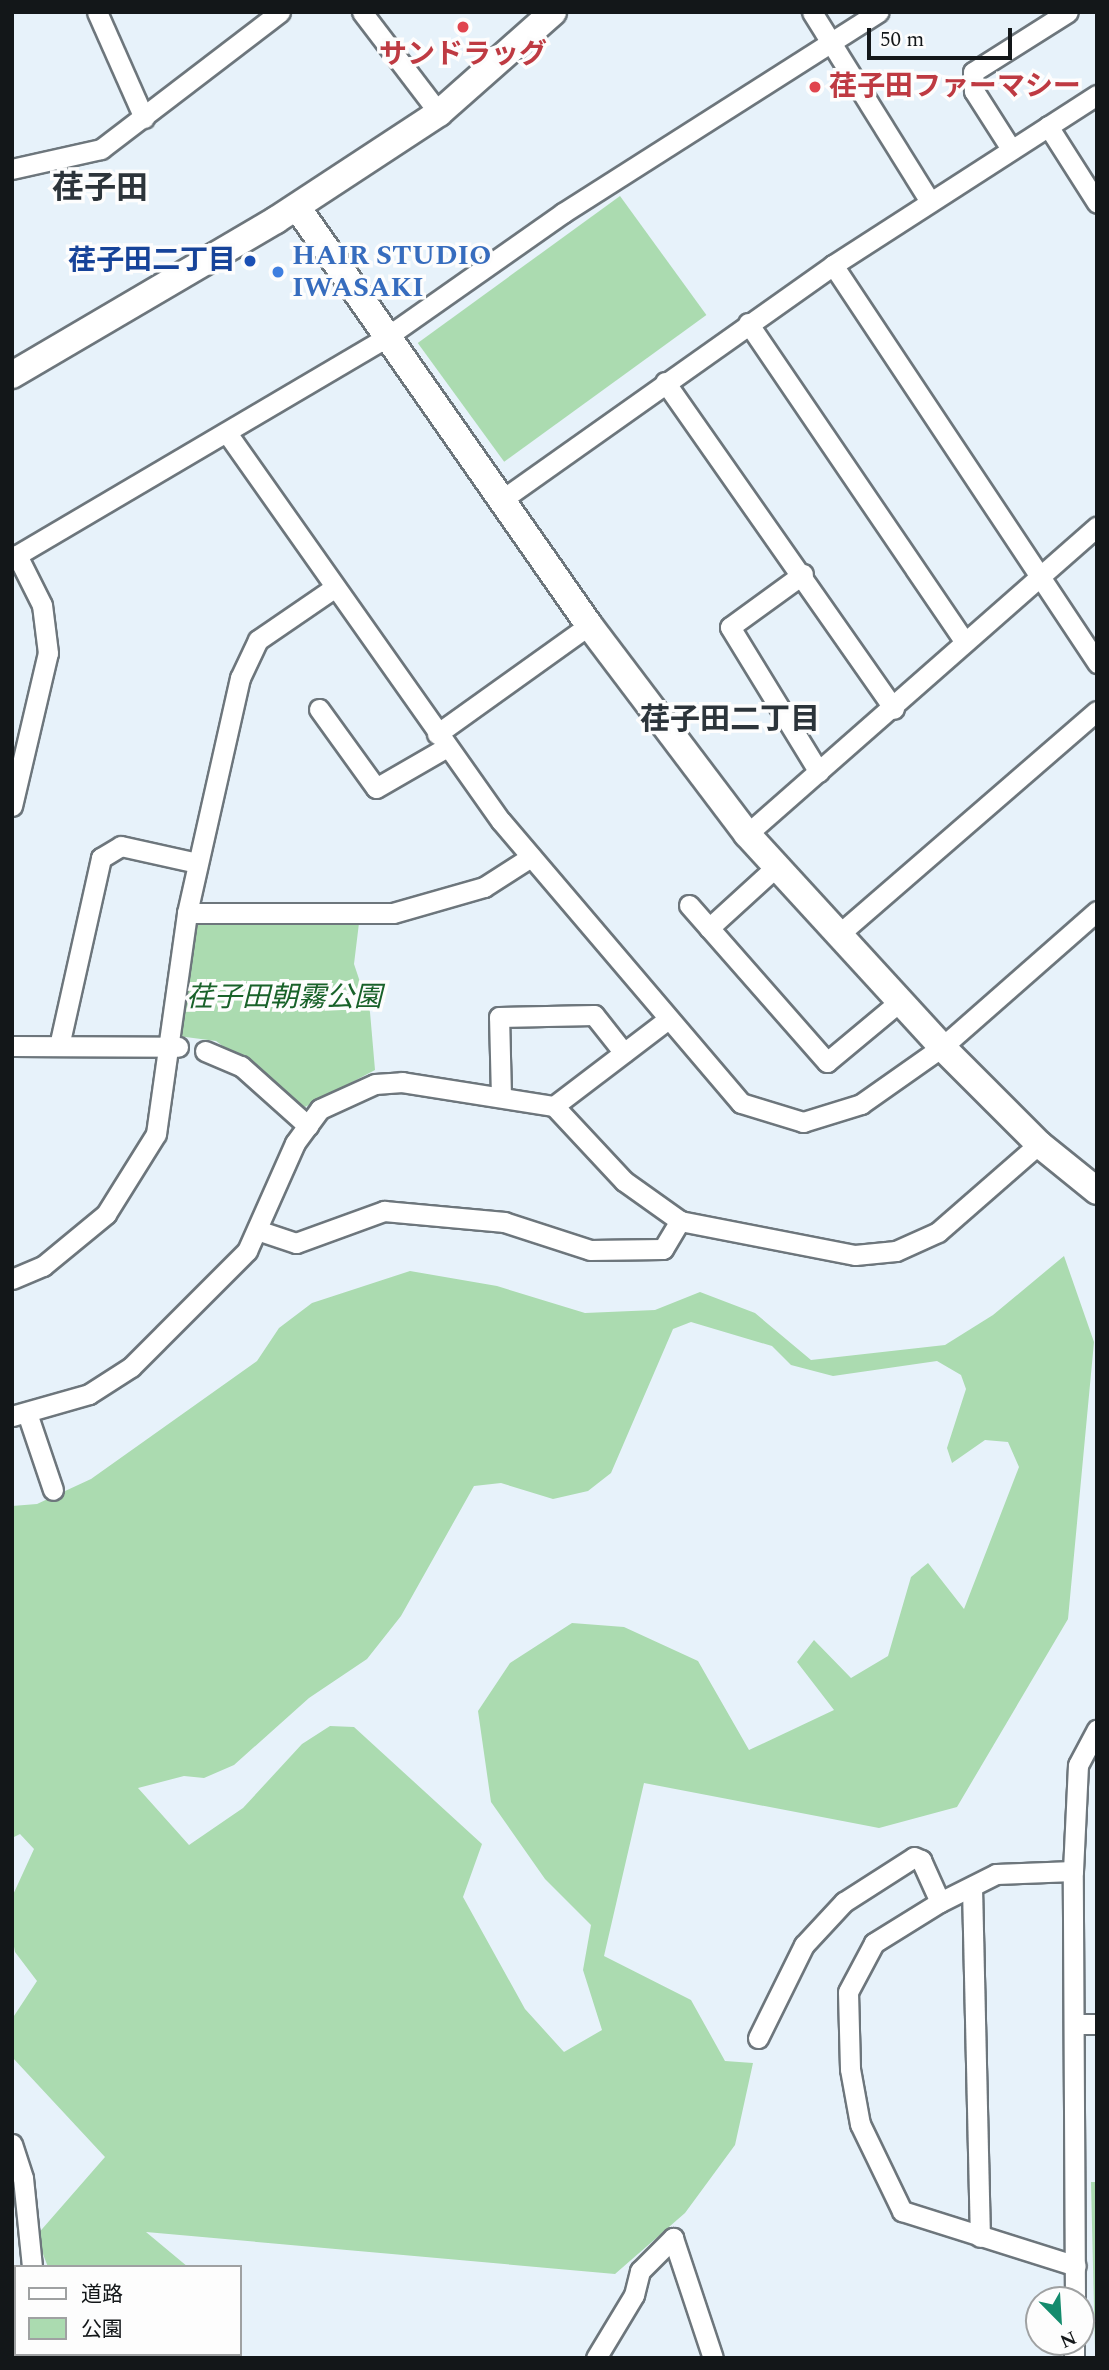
<!DOCTYPE html>
<html>
<head>
<meta charset="utf-8">
<style>
  body { margin:0 }
  #map { position:relative; width:1109px; height:2370px; overflow:hidden; background:#e7f2fa; font-family:Spectral,"Noto Sans JP",serif }
  div>[style] { position:absolute }
  .green>* { inset:0; background:#abdbb0; transform-origin:0 0 }
  .roads { filter:drop-shadow(2px 0 #6d767c) drop-shadow(-2px 0 #6d767c) drop-shadow(0 2px #6d767c) drop-shadow(0 -2px #6d767c) }
  .street>* { height:19px; margin:-9.5px; padding:0 9.5px; transform-origin:9.5px; border-radius:9.5px; background:#fff }
  .secondary>* { height:26px; margin:-13px; padding:0 13px; transform-origin:13px; border-radius:13px; background:#fff }
  .dots>* { width:19px; height:19px; translate:-50% -50%; box-sizing:border-box; border:4px solid #fdfdfd; border-radius:50% }
  span { translate:-50% -50%; white-space:nowrap; text-align:center; line-height:1.15; -webkit-text-stroke:7px #fdfdfd; paint-order:stroke }
  .health-label { font-size:28px; color:#be3a42; font-weight:700 }
  .left { translate:0 -50%; text-align:left }
  .shop-label { font-size:28px; color:#366cbe; font-weight:700 }
  .transit-label { font-size:28px; color:#164399; font-weight:700 }
  .right { translate:-100% -50%; text-align:right }
  .park-label { font-size:28px; color:#19622a; font-style:italic }
  .neighbourhood-label { font-size:30px; color:#2c343a; font-weight:700 }
  .quarter-label { font-size:32px; color:#2c343a; font-weight:700 }
  .frame { position:absolute; inset:0; border:14px solid #131719; pointer-events:none }
  .legend { position:absolute; left:14px; top:2265px; width:228px; height:91px; box-sizing:border-box; background:#fdfdfd; border:2px solid #9fa1a2; margin:0; padding:9px 12px; list-style:none; font-size:21px; color:#131719 }
  .legend li { display:flex; align-items:center; gap:14px; height:35px }
  .legend b { width:35px; border:2px solid #9fa1a2 }
  .north { position:absolute; left:1025px; top:2286px; width:70px; height:70px; box-sizing:border-box; background:#fdfdfd; border:2px solid #9fa1a2; border-radius:50%; rotate:156deg; font-size:19px; font-weight:700; line-height:28px; text-align:center; color:#131719 }
  .north::after { content:''; display:block; margin:auto; width:24px; height:32px; background:#148b6d; clip-path:polygon(50% 0,100% 100%,50% 72%,0 100%) }
  .scale { position:absolute; left:867px; top:28px; width:145px; height:32px; box-sizing:border-box; border:4px solid #131719; border-top:0; padding-left:9px; font-size:21px; line-height:24px; white-space:nowrap; color:#131719; -webkit-text-stroke:5px #fdfdfd; paint-order:stroke }
</style>
</head>
<body>
<div id="map">
  <div class="green">
    <i style="left:620px;top:196px;width:147px;height:250px;rotate:54deg"></i>
    <i style="clip-path:polygon(198px 922px,359px 923px,354px 964px,370px 1012px,375px 1070px,305px 1107px,216px 1041px,178px 1036px)"></i>
    <i style="clip-path:polygon(evenodd,1064px 1256px,1094px 1342px,1068px 1619px,957px 1807px,879px 1828px,644px 1783px,604px 1956px,691px 2000px,725px 2061px,753px 2063px,735px 2145px,685px 2213px,615px 2274px,146px 2232px,188px 2267px,48px 2267px,36px 2236px,105px 2157px,12px 2057px,12px 2019px,37px 1981px,15px 1952px,12px 1936px,12px 1897px,34px 1849px,20px 1834px,12px 1838px,12px 1506px,37px 1504px,91px 1479px,257px 1361px,279px 1328px,312px 1303px,410px 1271px,497px 1286px,585px 1313px,655px 1310px,700px 1292px,755px 1313px,811px 1360px,945px 1345px,993px 1315px,1064px 1256px,691px 1322px,772px 1346px,791px 1365px,833px 1376px,937px 1361px,961px 1375px,966px 1389px,947px 1448px,952px 1463px,985px 1440px,1008px 1442px,1019px 1467px,964px 1609px,928px 1563px,911px 1577px,888px 1656px,851px 1678px,814px 1640px,797px 1662px,834px 1710px,749px 1750px,698px 1661px,624px 1627px,572px 1623px,510px 1663px,478px 1711px,491px 1802px,545px 1879px,591px 1925px,583px 1970px,602px 2030px,564px 2052px,525px 2009px,463px 1897px,482px 1844px,354px 1727px,330px 1726px,302px 1744px,243px 1808px,189px 1845px,138px 1788px,184px 1776px,204px 1778px,234px 1765px,309px 1698px,367px 1659px,401px 1616px,474px 1486px,501px 1483px,553px 1499px,588px 1491px,611px 1473px,673px 1329px,691px 1322px)"></i>
    <i style="clip-path:polygon(1091px 2182px,1097px 2182px,1097px 2351px,1095px 2351px)"></i>
  </div>
  <div class="roads">
    <div class="street">
      <i style="left:97px;top:12px;width:116px;rotate:66.1deg"></i>
      <i style="left:362px;top:12px;width:127px;rotate:52.7deg"></i>
      <i style="left:812px;top:12px;width:221px;rotate:58.1deg"></i>
      <i style="left:1048px;top:126px;width:91px;rotate:57.5deg"></i>
      <i style="left:1011px;top:149px;width:69px;rotate:-122.5deg"></i>
      <i style="left:974px;top:91px;width:19px;rotate:-93deg"></i>
      <i style="left:973px;top:72px;width:112px;rotate:-32.3deg"></i>
      <i style="left:12px;top:169px;width:91px;rotate:-12.7deg"></i>
      <i style="left:101px;top:149px;width:225px;rotate:-37.4deg"></i>
      <i style="left:833px;top:265px;width:478px;rotate:56.4deg"></i>
      <i style="left:748px;top:323px;width:386px;rotate:55.8deg"></i>
      <i style="left:665px;top:382px;width:399px;rotate:55deg"></i>
      <i style="left:227px;top:433px;width:475px;rotate:54.8deg"></i>
      <i style="left:501px;top:821px;width:370px;rotate:49.6deg"></i>
      <i style="left:741px;top:1103px;width:65px;rotate:17deg"></i>
      <i style="left:803px;top:1122px;width:61px;rotate:-17.2deg"></i>
      <i style="left:861px;top:1104px;width:99px;rotate:-35.1deg"></i>
      <i style="left:942px;top:1047px;width:206px;rotate:-41.3deg"></i>
      <i style="left:500px;top:501px;width:408px;rotate:-35.3deg"></i>
      <i style="left:833px;top:265px;width:314px;rotate:-32.8deg"></i>
      <i style="left:12px;top:558px;width:433px;rotate:-30.5deg"></i>
      <i style="left:385px;top:338px;width:218px;rotate:-35.1deg"></i>
      <i style="left:563px;top:213px;width:374px;rotate:-32.5deg"></i>
      <i style="left:803px;top:574px;width:90px;rotate:144deg"></i>
      <i style="left:730px;top:627px;width:170px;rotate:58.5deg"></i>
      <i style="left:319px;top:709px;width:97px;rotate:54.2deg"></i>
      <i style="left:376px;top:788px;width:82px;rotate:-30deg"></i>
      <i style="left:437px;top:734px;width:187px;rotate:-35.6deg"></i>
      <i style="left:12px;top:806px;width:157px;rotate:-76.8deg"></i>
      <i style="left:48px;top:653px;width:48px;rotate:-97.1deg"></i>
      <i style="left:42px;top:605px;width:56px;rotate:-116.6deg"></i>
      <i style="left:747px;top:834px;width:466px;rotate:-41.3deg"></i>
      <i style="left:689px;top:905px;width:209px;rotate:48.7deg"></i>
      <i style="left:827px;top:1062px;width:94px;rotate:-39.8deg"></i>
      <i style="left:187px;top:913px;width:206px"></i>
      <i style="left:393px;top:913px;width:95px;rotate:-15.9deg"></i>
      <i style="left:484px;top:887px;width:56px;rotate:-32.6deg"></i>
      <i style="left:709px;top:928px;width:92px;rotate:-42.4deg"></i>
      <i style="left:838px;top:935px;width:342px;rotate:-40.9deg"></i>
      <i style="left:12px;top:1046px;width:166px;rotate:0.3deg"></i>
      <i style="left:59px;top:1046px;width:193px;rotate:-77.4deg"></i>
      <i style="left:101px;top:858px;width:23px;rotate:-31deg"></i>
      <i style="left:121px;top:846px;width:78px;rotate:12.6deg"></i>
      <i style="left:205px;top:1051px;width:39px;rotate:23deg"></i>
      <i style="left:241px;top:1066px;width:90px;rotate:41.8deg"></i>
      <i style="left:501px;top:1097px;width:80px;rotate:-91.4deg"></i>
      <i style="left:499px;top:1017px;width:95px;rotate:-1.2deg"></i>
      <i style="left:594px;top:1015px;width:48px;rotate:51.7deg"></i>
      <i style="left:554px;top:1106px;width:142px;rotate:-37.3deg"></i>
      <i style="left:257px;top:1230px;width:41px;rotate:18.4deg"></i>
      <i style="left:296px;top:1243px;width:94px;rotate:-20deg"></i>
      <i style="left:384px;top:1211px;width:121px;rotate:5.2deg"></i>
      <i style="left:504px;top:1222px;width:90px;rotate:18deg"></i>
      <i style="left:590px;top:1250px;width:73px;rotate:-0.8deg"></i>
      <i style="left:663px;top:1249px;width:33px;rotate:-59deg"></i>
      <i style="left:12px;top:1279px;width:34px;rotate:-23deg"></i>
      <i style="left:43px;top:1266px;width:82px;rotate:-39.5deg"></i>
      <i style="left:106px;top:1214px;width:94px;rotate:-58deg"></i>
      <i style="left:156px;top:1134px;width:223px;rotate:-82deg"></i>
      <i style="left:187px;top:913px;width:241px;rotate:-77.3deg"></i>
      <i style="left:240px;top:678px;width:42px;rotate:-64.7deg"></i>
      <i style="left:258px;top:640px;width:92px;rotate:-34.4deg"></i>
      <i style="left:27px;top:1413px;width:81px;rotate:71.3deg"></i>
      <i style="left:12px;top:1416px;width:80px;rotate:-15.9deg"></i>
      <i style="left:89px;top:1394px;width:50px;rotate:-32.7deg"></i>
      <i style="left:131px;top:1367px;width:164px;rotate:-45deg"></i>
      <i style="left:247px;top:1251px;width:118px;rotate:-66deg"></i>
      <i style="left:295px;top:1143px;width:42px;rotate:-53.7deg"></i>
      <i style="left:320px;top:1109px;width:60px;rotate:-24.4deg"></i>
      <i style="left:375px;top:1084px;width:27px;rotate:-4deg"></i>
      <i style="left:402px;top:1082px;width:154px;rotate:9deg"></i>
      <i style="left:554px;top:1106px;width:103px;rotate:47deg"></i>
      <i style="left:624px;top:1181px;width:69px;rotate:35.5deg"></i>
      <i style="left:680px;top:1221px;width:178px;rotate:11deg"></i>
      <i style="left:855px;top:1255px;width:41px;rotate:-5.6deg"></i>
      <i style="left:896px;top:1251px;width:46px;rotate:-24.3deg"></i>
      <i style="left:938px;top:1232px;width:134px;rotate:-41.1deg"></i>
      <i style="left:1073px;top:1871px;width:77px;rotate:177.8deg"></i>
      <i style="left:996px;top:1874px;width:63px;rotate:153.4deg"></i>
      <i style="left:940px;top:1902px;width:78px;rotate:148.2deg"></i>
      <i style="left:874px;top:1943px;width:55px;rotate:118deg"></i>
      <i style="left:848px;top:1992px;width:77px;rotate:88.5deg"></i>
      <i style="left:850px;top:2069px;width:56px;rotate:79.7deg"></i>
      <i style="left:860px;top:2124px;width:97px;rotate:64.2deg"></i>
      <i style="left:902px;top:2211px;width:182px;rotate:17.5deg"></i>
      <i style="left:972px;top:1887px;width:350px;rotate:88.7deg"></i>
      <i style="left:1075px;top:2024px;width:22px"></i>
      <i style="left:758px;top:2038px;width:104px;rotate:-63.7deg"></i>
      <i style="left:804px;top:1945px;width:59px;rotate:-47.1deg"></i>
      <i style="left:844px;top:1902px;width:83px;rotate:-32.7deg"></i>
      <i style="left:914px;top:1857px;width:8px;rotate:23deg"></i>
      <i style="left:921px;top:1860px;width:46px;rotate:65.7deg"></i>
      <i style="left:12px;top:2144px;width:36px;rotate:72deg"></i>
      <i style="left:23px;top:2178px;width:89px;rotate:84.2deg"></i>
      <i style="left:1075px;top:2300px;width:429px;rotate:-90.3deg"></i>
      <i style="left:1073px;top:1871px;width:106px;rotate:-87.3deg"></i>
      <i style="left:1078px;top:1765px;width:40px;rotate:-62deg"></i>
      <i style="left:185px;top:2354px;width:4px;rotate:76deg"></i>
      <i style="left:596px;top:2358px;width:74px;rotate:-58.9deg"></i>
      <i style="left:634px;top:2295px;width:25px;rotate:-76deg"></i>
      <i style="left:640px;top:2271px;width:47px;rotate:-45deg"></i>
      <i style="left:673px;top:2238px;width:126px;rotate:71.6deg"></i>
      <i style="left:1074px;top:2358px;width:16px;rotate:-90deg"></i>
    </div>
    <div class="secondary">
      <i style="left:297px;top:207px;width:510px;rotate:55.06deg"></i>
      <i style="left:589px;top:625px;width:262px;rotate:52.9deg"></i>
      <i style="left:747px;top:834px;width:289px;rotate:47.5deg"></i>
      <i style="left:942px;top:1047px;width:137px;rotate:45deg"></i>
      <i style="left:1039px;top:1144px;width:75px;rotate:39deg"></i>
      <i style="left:12px;top:375px;width:306px;rotate:-30.4deg"></i>
      <i style="left:276px;top:220px;width:195px;rotate:-33.3deg"></i>
      <i style="left:439px;top:113px;width:152px;rotate:-41.5deg"></i>
    </div>
  </div>
  <div class="dots">
    <i style="left:463px;top:27px;background:#e0444e"></i>
    <i style="left:815px;top:87px;background:#e0444e"></i>
    <i style="left:250px;top:261px;background:#1a4fb4"></i>
    <i style="left:278px;top:272px;background:#3f7fe0"></i>
  </div>
  <div class="health-label">
    <span style="left:463px;top:55px">サンドラッグ</span>
    <span class="left" style="left:829px;top:87px">荏子田ファーマシー</span>
  </div>
  <div class="shop-label">
    <span class="left" style="left:292px;top:272px">HAIR STUDIO<br>IWASAKI</span>
  </div>
  <div class="transit-label">
    <span class="right" style="left:236px;top:261px">荏子田二丁目</span>
  </div>
  <div class="park-label">
    <span style="left:284px;top:998px">荏子田朝霧公園</span>
  </div>
  <div class="neighbourhood-label">
    <span style="left:730px;top:720px">荏子田二丁目</span>
  </div>
  <div class="quarter-label">
    <span style="left:100px;top:189px">荏子田</span>
  </div>
  <div class="frame"></div>
  <ul class="legend">
  <li><b style="height:9px;background:#fff"></b>道路</li>
  <li><b style="height:19px;background:#abdbb0"></b>公園</li>
  </ul>
  <div class="north">N</div>
  <div class="scale">50 m</div>
</div>
</body>
</html>
